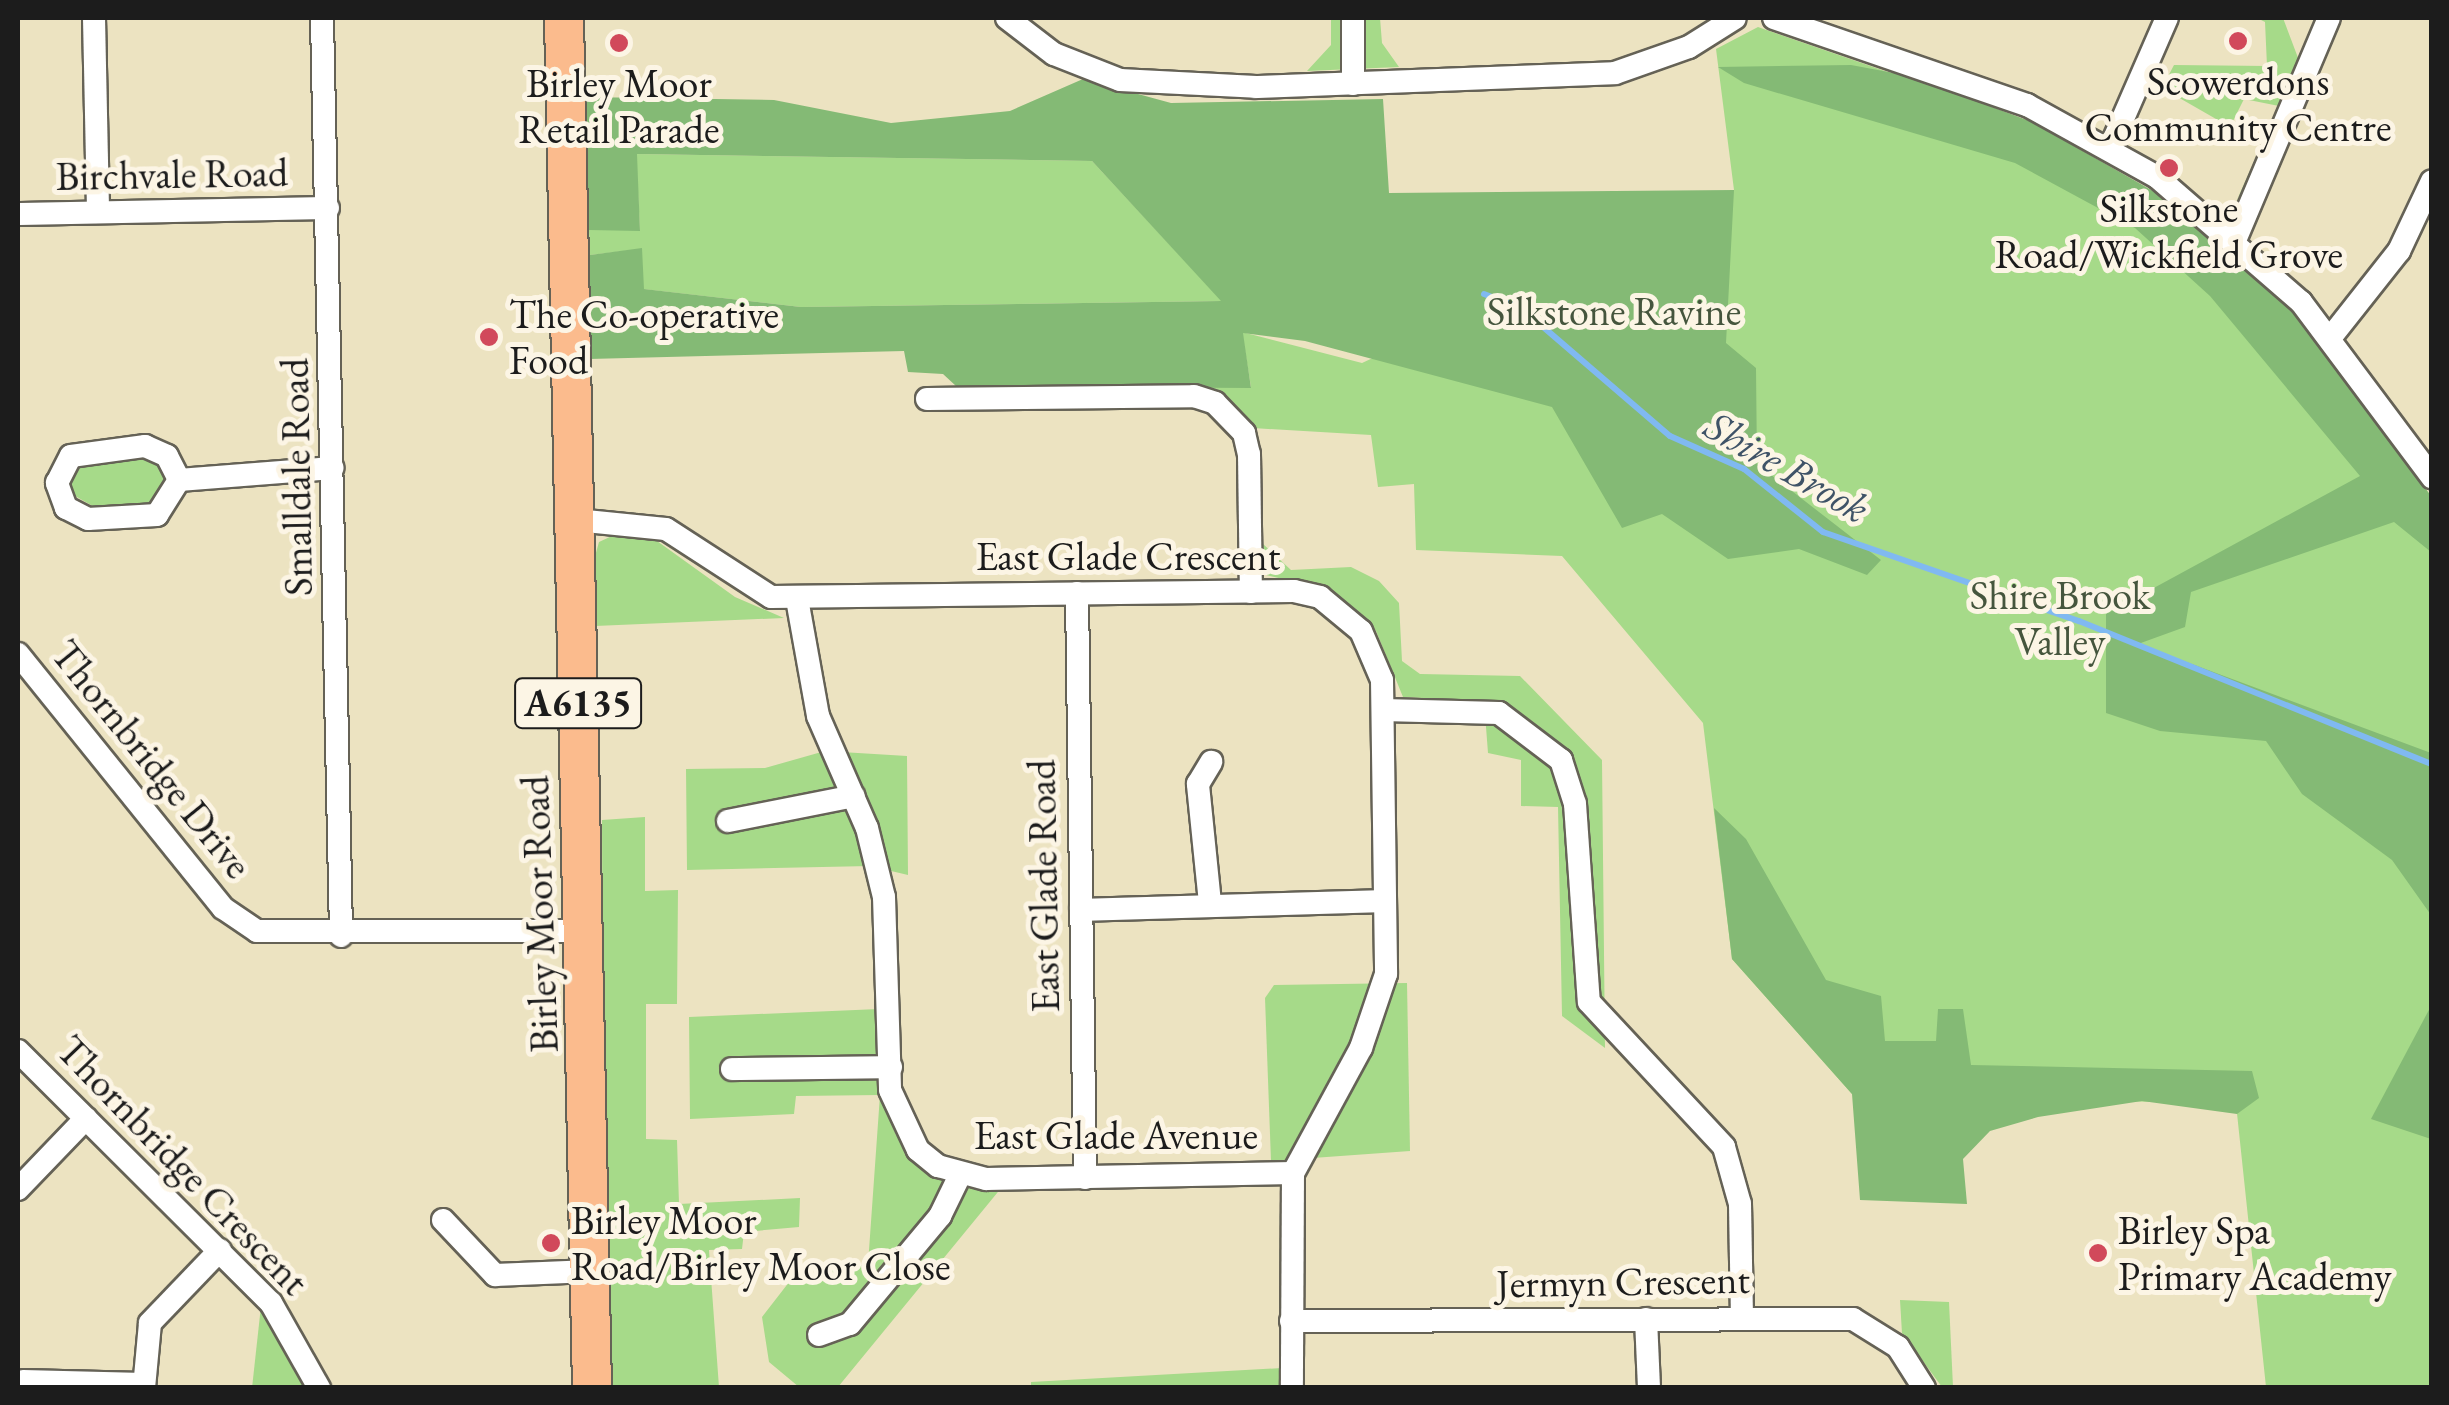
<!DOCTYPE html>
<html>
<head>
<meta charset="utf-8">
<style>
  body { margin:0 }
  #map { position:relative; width:2449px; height:1405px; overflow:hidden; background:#ece3c1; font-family:"EB Garamond",serif }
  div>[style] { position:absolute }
  .green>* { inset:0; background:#a6da89 }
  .forest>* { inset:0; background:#84ba75 }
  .stream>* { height:6px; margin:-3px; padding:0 3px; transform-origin:3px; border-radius:3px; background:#80b9f1 }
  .roads { filter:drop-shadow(2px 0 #656256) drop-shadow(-2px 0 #656256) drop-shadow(0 2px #656256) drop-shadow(0 -2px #656256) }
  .street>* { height:22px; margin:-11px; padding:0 11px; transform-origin:11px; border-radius:11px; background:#fff }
  .primary>* { height:38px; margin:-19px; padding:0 19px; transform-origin:19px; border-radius:19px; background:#fbbb8d }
  .dots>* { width:28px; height:28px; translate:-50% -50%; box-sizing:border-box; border:5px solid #fcf5e5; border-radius:50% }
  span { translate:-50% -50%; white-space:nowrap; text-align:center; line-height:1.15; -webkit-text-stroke:10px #fcf5e5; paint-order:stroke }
  .shield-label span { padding:2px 8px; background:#fcf5e5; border:2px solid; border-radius:8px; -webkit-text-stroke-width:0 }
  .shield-label { font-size:38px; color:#1c1c1c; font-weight:700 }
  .poi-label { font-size:40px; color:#1c1c1c }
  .left { translate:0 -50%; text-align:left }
  .street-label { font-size:40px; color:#1c1c1c }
  .park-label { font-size:40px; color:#45553d }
  .water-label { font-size:42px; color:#3f5367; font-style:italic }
  .frame { position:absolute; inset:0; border:20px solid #1c1c1c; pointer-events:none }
</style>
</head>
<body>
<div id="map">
  <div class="green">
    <i style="clip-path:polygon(1331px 18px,1380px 18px,1382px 43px,1399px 67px,1307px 71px,1331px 45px)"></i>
    <i style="clip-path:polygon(2257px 18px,2283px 18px,2303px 71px,2236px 202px,2279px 106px,2244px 99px,2230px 127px,2162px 88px,2174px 65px,2267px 66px,2265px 22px)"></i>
    <i style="clip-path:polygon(1758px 27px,2032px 122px,2291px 310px,2431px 496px,2431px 1387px,2266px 1387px,2236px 1104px,1852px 1094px,1732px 959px,1703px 723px,1562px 556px,1416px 550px,1414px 484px,1378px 487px,1371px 435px,1253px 428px,1206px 386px,1251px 387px,1242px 332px,1362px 363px,1734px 190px,1716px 49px)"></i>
    <i style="clip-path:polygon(636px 154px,1092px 161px,1222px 301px,801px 307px,643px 289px,641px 249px,590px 255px,589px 230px,640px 230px)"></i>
    <i style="clip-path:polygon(149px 455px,170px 476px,155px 504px,98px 509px,68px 492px,68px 469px,80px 460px)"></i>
    <i style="clip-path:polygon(614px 535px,657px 541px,735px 597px,784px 618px,595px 626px,590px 574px,599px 542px)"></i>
    <i style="clip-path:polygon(1263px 544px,1291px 570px,1351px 567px,1379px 581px,1399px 603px,1402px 661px,1420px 674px,1520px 676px,1602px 760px,1605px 1048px,1562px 1016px,1558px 807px,1521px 806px,1521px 760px,1488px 753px,1484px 701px,1403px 697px,1376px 631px,1330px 590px,1266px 575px)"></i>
    <i style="clip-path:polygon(825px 751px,907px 756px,908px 875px,870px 866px,687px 870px,686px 769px,765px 768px)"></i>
    <i style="clip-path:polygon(645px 817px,645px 891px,678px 890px,677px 1004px,646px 1004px,646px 1139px,677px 1140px,679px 1204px,800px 1198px,799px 1227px,744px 1232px,742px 1249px,709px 1250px,719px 1387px,613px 1387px,604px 1372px,602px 820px)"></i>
    <i style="clip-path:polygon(1407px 983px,1410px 1151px,1271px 1161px,1265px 998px,1274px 985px)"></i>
    <i style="clip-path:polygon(879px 1009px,880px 1095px,896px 1135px,919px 1163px,967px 1187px,1002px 1187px,838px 1387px,799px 1387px,769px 1362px,762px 1317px,793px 1277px,868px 1264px,880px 1095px,796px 1096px,794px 1114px,690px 1119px,689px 1017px)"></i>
    <i style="clip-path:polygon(1900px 1300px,1949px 1302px,1953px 1387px,1942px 1387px,1902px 1333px)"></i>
    <i style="clip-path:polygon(261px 1306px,308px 1387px,252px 1388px)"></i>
    <i style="clip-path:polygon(1282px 1368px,1282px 1387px,1031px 1388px,1031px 1382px)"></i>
  </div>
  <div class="forest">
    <i style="clip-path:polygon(1851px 65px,1910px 76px,2032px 122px,2174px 203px,2291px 310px,2431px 496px,2431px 552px,2394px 522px,2191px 592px,2185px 627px,2138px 644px,2431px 753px,2431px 915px,2392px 860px,2302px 794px,2266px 741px,2160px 731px,2106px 713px,2106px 614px,2360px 476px,2210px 296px,2135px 228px,2015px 163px,1744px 83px,1718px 67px)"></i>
    <i style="clip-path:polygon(1083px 79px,1171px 103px,1383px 99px,1389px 193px,1734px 190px,1726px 343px,1756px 368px,1757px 464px,1881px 560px,1867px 575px,1799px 549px,1728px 559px,1662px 514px,1622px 528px,1552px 407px,1305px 341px,1243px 333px,1251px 388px,956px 386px,943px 374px,908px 372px,904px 351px,589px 359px,590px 255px,642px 248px,644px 289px,801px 307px,1221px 301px,1092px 161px,637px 154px,640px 231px,589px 230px,584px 97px,774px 100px,891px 123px,1010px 111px)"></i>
    <i style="clip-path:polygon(1714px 808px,1746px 839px,1826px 980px,1881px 996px,1885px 1041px,1936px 1041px,1938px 1009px,1963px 1009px,1971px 1065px,2252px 1071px,2259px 1098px,2237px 1114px,2142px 1101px,2038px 1117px,1990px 1131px,1963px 1159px,1967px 1204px,1860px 1200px,1852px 1094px,1732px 959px)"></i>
    <i style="clip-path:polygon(2431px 1006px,2431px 1139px,2371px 1119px)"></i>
  </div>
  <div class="stream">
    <i style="left:1484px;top:294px;width:40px;rotate:21deg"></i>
    <i style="left:1521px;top:308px;width:196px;rotate:40.7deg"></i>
    <i style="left:1670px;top:436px;width:81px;rotate:24deg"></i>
    <i style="left:1744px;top:469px;width:101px;rotate:38.6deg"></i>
    <i style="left:1823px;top:532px;width:271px;rotate:19.2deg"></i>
    <i style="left:2079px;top:621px;width:381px;rotate:22.1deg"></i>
  </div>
  <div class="roads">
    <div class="street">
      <i style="left:94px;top:18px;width:194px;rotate:88.8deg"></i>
      <i style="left:322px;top:18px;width:918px;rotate:88.81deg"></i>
      <i style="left:1007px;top:18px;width:59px;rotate:37.5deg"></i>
      <i style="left:1054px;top:54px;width:71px;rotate:21.5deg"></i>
      <i style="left:1120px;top:80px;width:136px;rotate:2.9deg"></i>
      <i style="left:1256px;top:87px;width:359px;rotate:-2.2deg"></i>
      <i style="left:1615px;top:73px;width:78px;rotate:-19.4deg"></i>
      <i style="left:1689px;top:47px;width:54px;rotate:-32.2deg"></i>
      <i style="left:1774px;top:18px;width:268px;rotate:19deg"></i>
      <i style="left:2027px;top:105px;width:149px;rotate:29deg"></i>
      <i style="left:2157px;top:177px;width:191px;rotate:41deg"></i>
      <i style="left:2301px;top:302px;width:219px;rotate:53.2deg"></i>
      <i style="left:1353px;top:84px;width:66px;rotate:-90deg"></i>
      <i style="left:2111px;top:146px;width:140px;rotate:-66.4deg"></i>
      <i style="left:18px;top:214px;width:310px;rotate:-1.1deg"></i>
      <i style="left:2236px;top:238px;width:239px;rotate:-67.1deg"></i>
      <i style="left:2331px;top:337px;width:110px;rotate:-51.7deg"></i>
      <i style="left:2399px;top:251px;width:77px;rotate:-64.8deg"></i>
      <i style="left:927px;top:399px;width:267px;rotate:-0.6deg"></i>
      <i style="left:1194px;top:396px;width:22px;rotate:18deg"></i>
      <i style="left:1215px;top:403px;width:42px;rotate:46deg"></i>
      <i style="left:1244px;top:433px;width:22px;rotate:77deg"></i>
      <i style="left:1249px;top:454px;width:138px;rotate:89.2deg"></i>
      <i style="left:179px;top:480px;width:41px;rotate:122.2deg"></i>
      <i style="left:157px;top:515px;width:69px;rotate:176.7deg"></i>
      <i style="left:88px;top:519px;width:25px;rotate:-153deg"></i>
      <i style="left:66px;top:508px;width:27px;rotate:-110deg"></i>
      <i style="left:57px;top:483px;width:30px;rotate:-63deg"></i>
      <i style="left:71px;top:456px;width:75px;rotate:-7.7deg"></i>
      <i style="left:145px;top:446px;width:24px;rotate:24deg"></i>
      <i style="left:167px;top:456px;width:27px;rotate:63deg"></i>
      <i style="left:179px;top:480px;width:154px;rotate:-4.5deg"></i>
      <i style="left:576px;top:520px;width:90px;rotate:5.7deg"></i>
      <i style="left:666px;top:529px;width:125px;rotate:32.9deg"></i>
      <i style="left:771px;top:597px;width:523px;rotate:-0.66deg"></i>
      <i style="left:1294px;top:591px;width:27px;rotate:13deg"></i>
      <i style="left:1320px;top:597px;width:53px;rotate:39.7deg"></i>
      <i style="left:1361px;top:631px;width:53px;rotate:66.8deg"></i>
      <i style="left:1382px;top:680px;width:294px;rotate:89.2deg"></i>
      <i style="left:1386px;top:974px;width:78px;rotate:108.7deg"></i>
      <i style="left:1361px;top:1048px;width:142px;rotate:118.5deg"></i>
      <i style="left:1293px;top:1173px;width:215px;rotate:90.3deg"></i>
      <i style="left:1077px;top:593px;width:585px;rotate:89.22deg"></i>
      <i style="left:797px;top:599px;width:119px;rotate:79.8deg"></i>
      <i style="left:818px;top:716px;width:122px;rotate:66.4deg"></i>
      <i style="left:867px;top:828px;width:71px;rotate:76.2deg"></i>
      <i style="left:884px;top:897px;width:193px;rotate:88.2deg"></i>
      <i style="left:890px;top:1090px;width:66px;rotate:65deg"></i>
      <i style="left:918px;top:1150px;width:26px;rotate:39deg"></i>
      <i style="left:938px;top:1166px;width:50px;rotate:15.2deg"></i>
      <i style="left:986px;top:1179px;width:307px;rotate:-1.1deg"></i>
      <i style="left:18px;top:654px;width:326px;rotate:51.1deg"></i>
      <i style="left:223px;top:908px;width:41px;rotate:34.1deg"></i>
      <i style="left:257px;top:931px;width:325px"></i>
      <i style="left:1383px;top:710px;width:116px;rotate:1.5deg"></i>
      <i style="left:1499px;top:713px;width:78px;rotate:37.2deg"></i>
      <i style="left:1561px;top:760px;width:46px;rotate:72.3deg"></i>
      <i style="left:1575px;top:804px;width:198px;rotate:86deg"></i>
      <i style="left:1589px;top:1002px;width:198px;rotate:47deg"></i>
      <i style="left:1724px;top:1147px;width:59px;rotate:74.3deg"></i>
      <i style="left:1740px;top:1204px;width:114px;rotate:89deg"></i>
      <i style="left:728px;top:821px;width:128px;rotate:-11.2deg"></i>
      <i style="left:1210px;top:903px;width:120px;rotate:-95.8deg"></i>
      <i style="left:1198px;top:784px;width:26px;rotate:-59deg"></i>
      <i style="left:1081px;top:910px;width:303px;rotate:-1.7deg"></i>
      <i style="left:18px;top:1051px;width:357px;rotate:44.9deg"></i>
      <i style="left:271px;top:1303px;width:98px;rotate:60.5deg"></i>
      <i style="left:732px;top:1069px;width:159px;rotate:-0.7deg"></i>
      <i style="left:18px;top:1189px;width:98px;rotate:-46.2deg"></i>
      <i style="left:443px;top:1220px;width:76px;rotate:46.6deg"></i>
      <i style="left:495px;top:1275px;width:96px;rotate:-2.4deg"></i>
      <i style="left:1646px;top:1319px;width:69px;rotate:87.5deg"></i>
      <i style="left:1291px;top:1321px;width:562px;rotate:-0.2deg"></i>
      <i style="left:1853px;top:1319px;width:53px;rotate:31.9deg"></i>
      <i style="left:1898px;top:1347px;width:49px;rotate:57.6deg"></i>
      <i style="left:819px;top:1335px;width:33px;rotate:-20deg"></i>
      <i style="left:850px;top:1324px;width:141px;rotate:-50.2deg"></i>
      <i style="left:940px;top:1216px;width:46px;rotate:-64deg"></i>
      <i style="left:23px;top:1381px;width:121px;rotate:1.4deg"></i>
      <i style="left:144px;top:1388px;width:65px;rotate:-84.7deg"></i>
      <i style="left:150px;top:1323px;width:101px;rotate:-46.2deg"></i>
    </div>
    <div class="primary">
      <i style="left:564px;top:18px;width:1370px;rotate:88.83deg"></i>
    </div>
  </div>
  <div class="dots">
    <i style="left:2238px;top:41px;background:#d1495b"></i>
    <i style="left:619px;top:43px;background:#d1495b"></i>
    <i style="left:2169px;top:168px;background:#d1495b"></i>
    <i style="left:489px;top:337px;background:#d1495b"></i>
    <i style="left:551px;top:1243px;background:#d1495b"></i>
    <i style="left:2098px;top:1253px;background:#d1495b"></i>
  </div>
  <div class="shield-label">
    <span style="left:578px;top:703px">A6135</span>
  </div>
  <div class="poi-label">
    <span style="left:2238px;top:104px">Scowerdons<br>Community Centre</span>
    <span style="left:619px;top:106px">Birley Moor<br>Retail Parade</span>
    <span style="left:2169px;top:231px">Silkstone<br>Road/Wickfield Grove</span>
    <span class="left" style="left:509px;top:337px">The Co-operative<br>Food</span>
    <span class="left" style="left:571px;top:1243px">Birley Moor<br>Road/Birley Moor Close</span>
    <span class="left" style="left:2118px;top:1253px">Birley Spa<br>Primary Academy</span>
  </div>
  <div class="street-label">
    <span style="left:172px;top:174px;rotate:-1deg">Birchvale Road</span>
    <span style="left:296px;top:477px;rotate:-91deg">Smalldale Road</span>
    <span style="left:1128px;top:556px">East Glade Crescent</span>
    <span style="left:152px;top:759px;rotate:51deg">Thornbridge Drive</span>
    <span style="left:1043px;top:886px;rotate:-91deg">East Glade Road</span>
    <span style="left:539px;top:914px;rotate:-92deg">Birley Moor Road</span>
    <span style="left:1116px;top:1135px">East Glade Avenue</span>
    <span style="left:183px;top:1165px;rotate:46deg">Thornbridge Crescent</span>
    <span style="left:1623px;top:1281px;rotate:-1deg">Jermyn Crescent</span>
  </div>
  <div class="park-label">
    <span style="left:1614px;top:311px">Silkstone Ravine</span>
    <span style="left:2060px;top:618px">Shire Brook<br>Valley</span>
  </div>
  <div class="water-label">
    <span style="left:1787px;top:467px;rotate:30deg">Shire Brook</span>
  </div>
  <div class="frame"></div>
</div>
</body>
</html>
